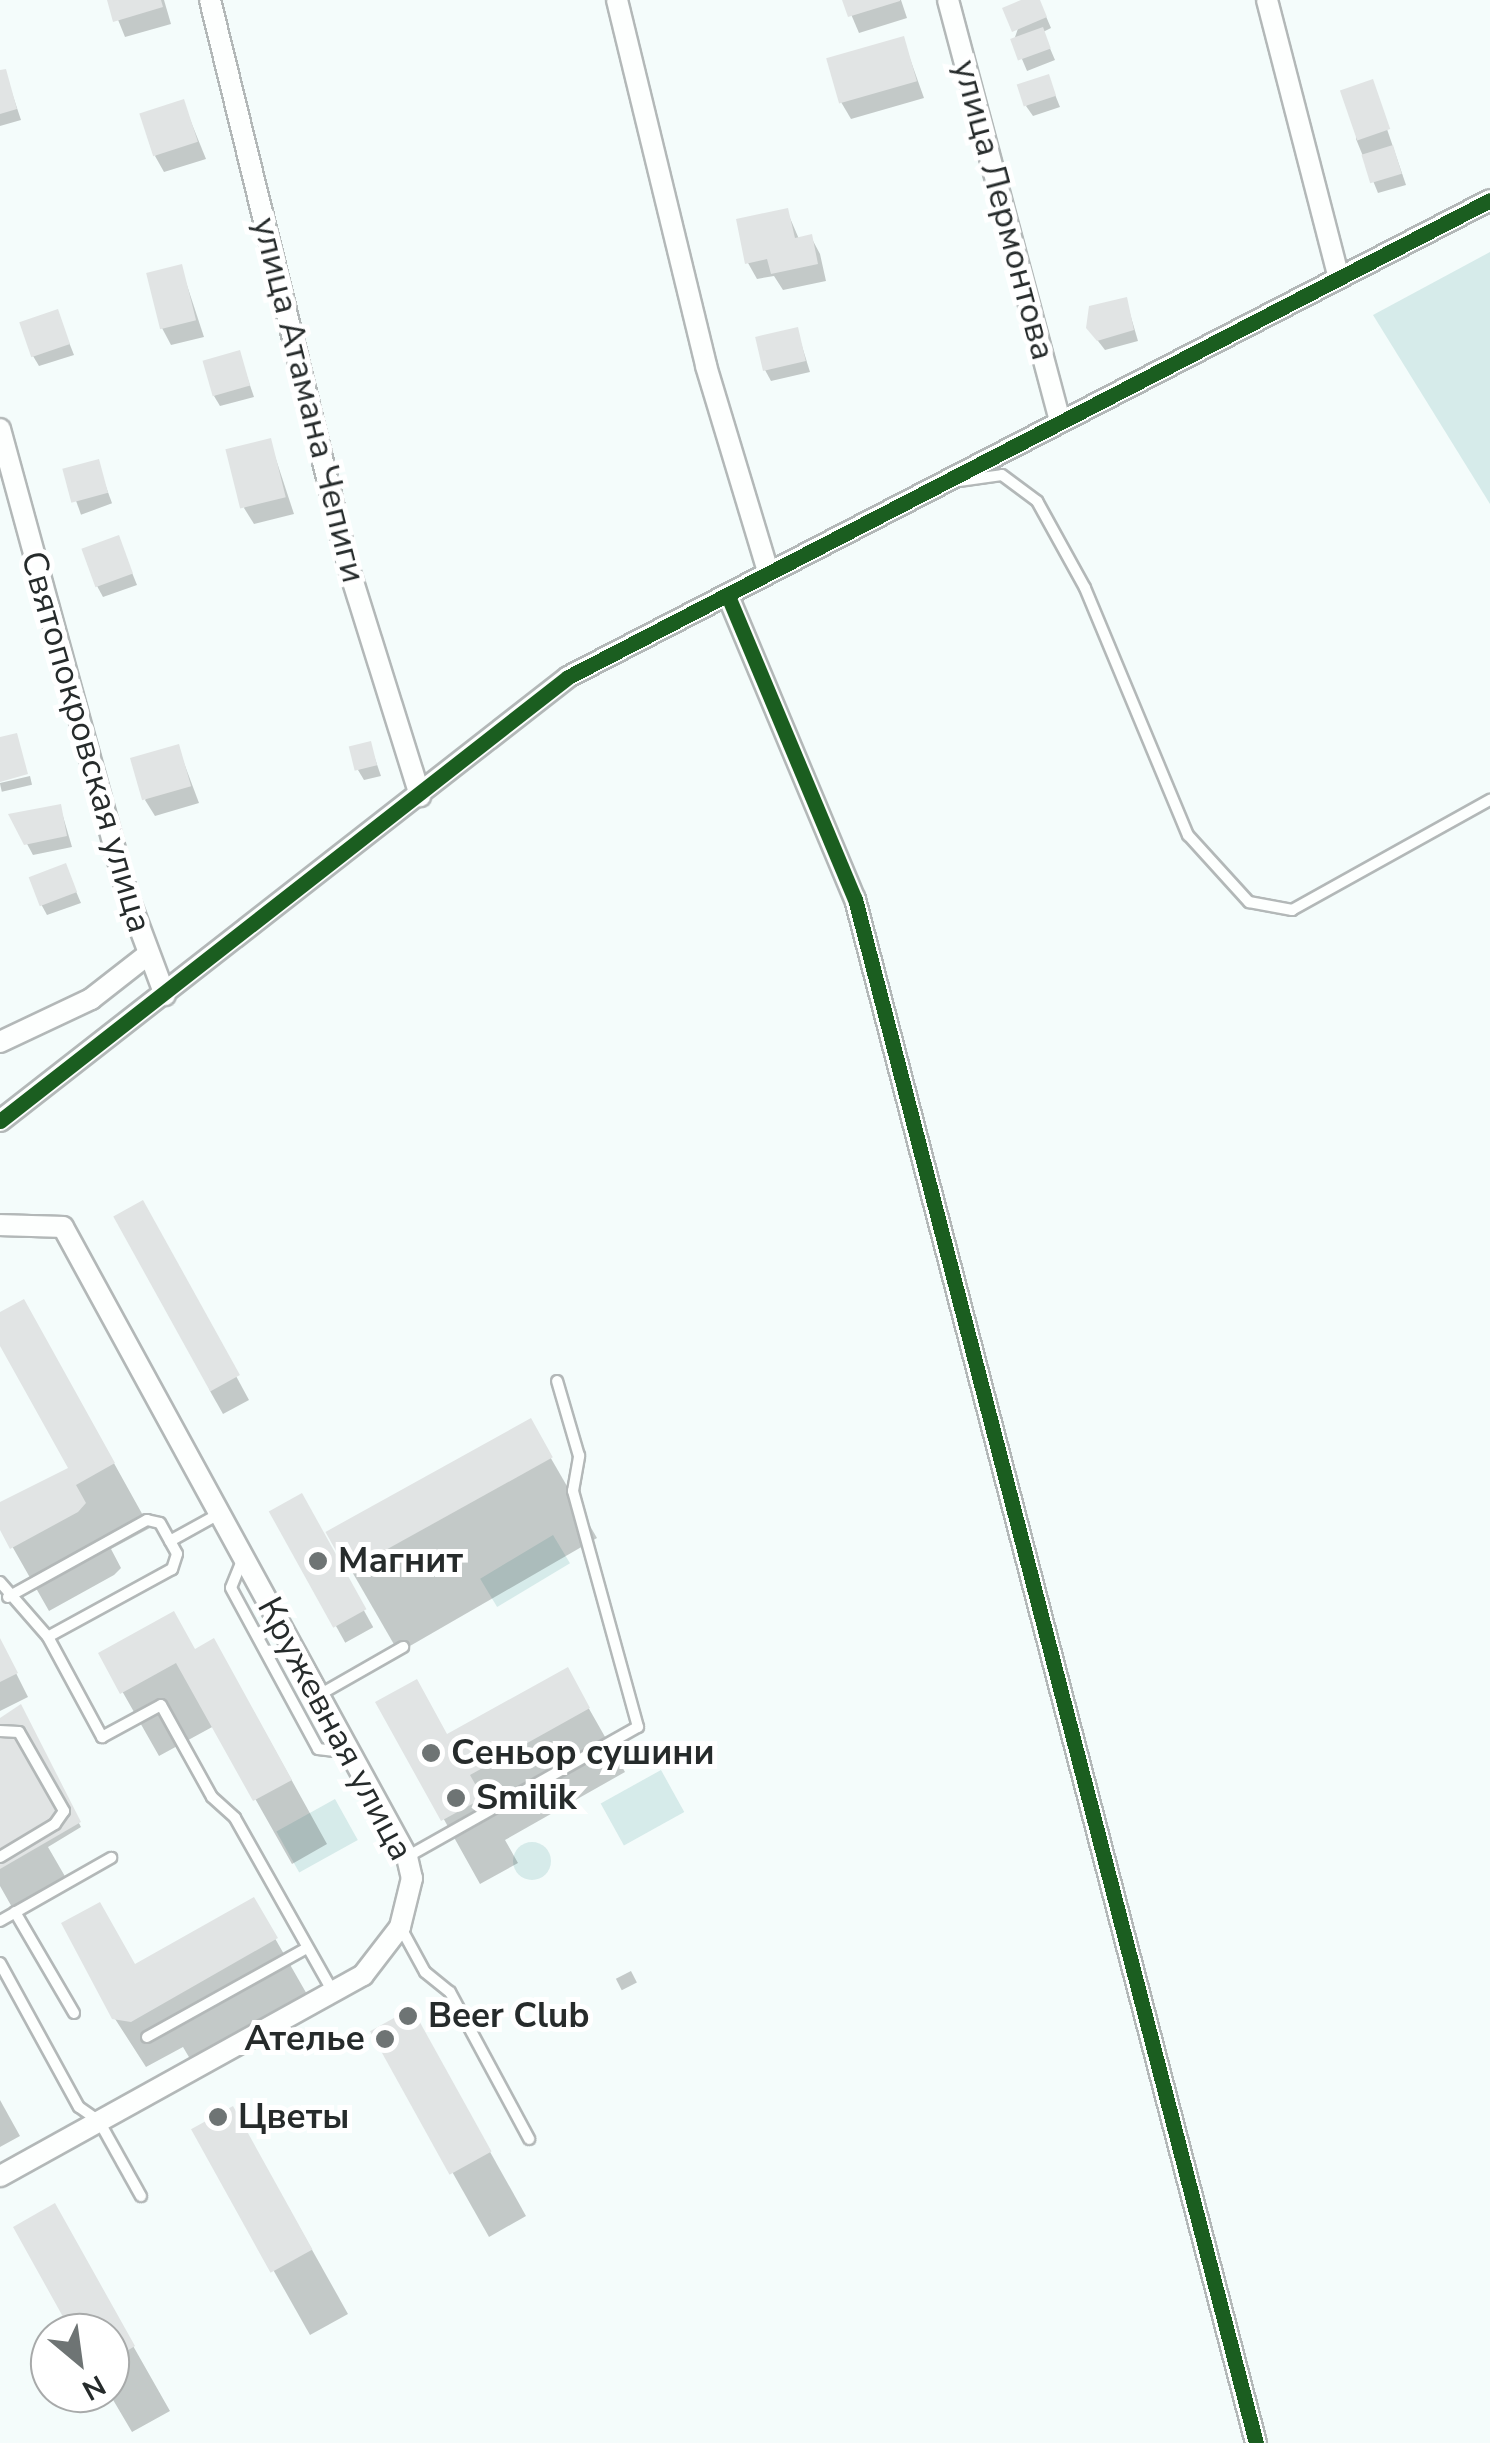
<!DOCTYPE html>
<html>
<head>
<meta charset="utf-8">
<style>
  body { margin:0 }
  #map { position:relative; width:1490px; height:2443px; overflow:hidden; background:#f4fcfb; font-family:"Nunito Sans",sans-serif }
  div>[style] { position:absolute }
  .green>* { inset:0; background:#d6ebea; transform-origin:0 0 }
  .round { border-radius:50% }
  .shadow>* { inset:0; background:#0003; transform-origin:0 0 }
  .building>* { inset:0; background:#e1e4e4; transform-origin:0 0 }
  .roads { filter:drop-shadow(2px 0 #b3b8b8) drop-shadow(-2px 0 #b3b8b8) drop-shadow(0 2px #b3b8b8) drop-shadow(0 -2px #b3b8b8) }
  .lane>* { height:10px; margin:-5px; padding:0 5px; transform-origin:5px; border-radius:5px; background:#fdfffe }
  .street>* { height:20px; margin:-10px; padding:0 10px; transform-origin:10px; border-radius:10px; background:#fdfffe }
  .cycleway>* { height:15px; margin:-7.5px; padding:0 7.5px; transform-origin:7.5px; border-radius:7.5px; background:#1b5e20 }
  .dots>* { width:28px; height:28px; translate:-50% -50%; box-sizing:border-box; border:5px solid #fff; border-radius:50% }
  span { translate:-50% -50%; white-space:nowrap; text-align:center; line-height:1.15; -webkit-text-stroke:10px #fff; paint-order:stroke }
  .street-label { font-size:35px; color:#262b2b }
  .poi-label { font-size:35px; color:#262b2b; font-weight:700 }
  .left { translate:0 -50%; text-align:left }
  .right { translate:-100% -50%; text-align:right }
  .north { position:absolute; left:30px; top:2313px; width:100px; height:100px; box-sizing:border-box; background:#fff; border:2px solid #a8aaaa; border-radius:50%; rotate:151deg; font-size:28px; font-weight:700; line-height:40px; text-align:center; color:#262b2b }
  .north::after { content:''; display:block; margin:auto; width:35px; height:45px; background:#6e7474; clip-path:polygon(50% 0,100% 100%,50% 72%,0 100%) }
</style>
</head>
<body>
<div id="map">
  <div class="green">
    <i style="clip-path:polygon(1490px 252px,1490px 504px,1373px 315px)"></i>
    <i style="left:553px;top:1535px;width:33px;height:85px;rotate:59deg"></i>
    <i style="left:661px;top:1770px;width:48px;height:69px;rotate:61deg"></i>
    <i style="left:335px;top:1799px;width:47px;height:67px;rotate:61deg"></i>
    <i class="round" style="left:513px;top:1842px;width:38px;height:38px"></i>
  </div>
  <div class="shadow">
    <i style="clip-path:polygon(110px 0,164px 0,171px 24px,125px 37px)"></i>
    <i style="clip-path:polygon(845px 0,901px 0,907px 18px,859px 33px)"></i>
    <i style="clip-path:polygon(1028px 0,1042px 7px,1051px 28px,1043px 32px,1055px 60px,1027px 71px,1014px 40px)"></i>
    <i style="clip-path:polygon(903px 39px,924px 98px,851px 119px,841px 102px)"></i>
    <i style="clip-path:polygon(5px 72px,21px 120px,0 126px,0 73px)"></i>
    <i style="clip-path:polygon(1048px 77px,1060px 107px,1033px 116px,1026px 106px)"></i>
    <i style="clip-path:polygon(1371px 82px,1406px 185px,1378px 193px,1356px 139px)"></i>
    <i style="clip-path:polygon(183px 102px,206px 159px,164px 172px,155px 156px)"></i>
    <i style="clip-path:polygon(787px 211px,799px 239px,811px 237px,820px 254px,826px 281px,783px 290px,774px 276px,757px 279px,748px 263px)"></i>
    <i style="clip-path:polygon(181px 267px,204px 337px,171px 345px,162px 328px)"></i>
    <i style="clip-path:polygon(1126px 300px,1138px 341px,1105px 350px,1088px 328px)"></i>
    <i style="clip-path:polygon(57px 312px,74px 355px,39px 366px,33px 356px)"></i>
    <i style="clip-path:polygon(797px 330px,810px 372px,771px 381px,765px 370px)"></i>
    <i style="clip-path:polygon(239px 353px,254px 397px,220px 406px,214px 396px)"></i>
    <i style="clip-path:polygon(270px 441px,294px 514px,254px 524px,244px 508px)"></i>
    <i style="left:97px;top:462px;width:44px;height:33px;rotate:70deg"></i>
    <i style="clip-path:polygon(118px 538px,137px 585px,103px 597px,97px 586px)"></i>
    <i style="clip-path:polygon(370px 744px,381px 776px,364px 780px,358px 770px)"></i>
    <i style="clip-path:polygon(178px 747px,199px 803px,155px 816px,145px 800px)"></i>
    <i style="left:30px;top:776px;width:9px;height:31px;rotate:77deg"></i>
    <i style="clip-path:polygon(60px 806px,72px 847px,33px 855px,12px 816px)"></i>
    <i style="clip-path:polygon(65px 866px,81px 903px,47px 915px,41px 904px)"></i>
    <i style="clip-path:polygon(155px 1226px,249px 1400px,223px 1414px,210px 1391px)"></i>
    <i style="clip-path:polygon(0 1315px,60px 1366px,150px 1528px,111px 1549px,121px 1568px,114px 1575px,49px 1611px,0 1525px,0 1506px,71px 1469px,0 1341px)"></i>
    <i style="left:530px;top:1422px;width:134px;height:229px;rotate:60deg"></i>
    <i style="left:301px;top:1497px;width:149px;height:32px;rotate:61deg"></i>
    <i style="clip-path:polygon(0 1641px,28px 1697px,0 1711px)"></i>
    <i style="clip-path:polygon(194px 1652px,250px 1705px,327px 1844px,292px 1864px,214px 1726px,159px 1756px,101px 1654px)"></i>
    <i style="clip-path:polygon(567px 1670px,625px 1772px,505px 1840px,518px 1863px,480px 1884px,379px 1703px,447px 1737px)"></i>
    <i style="clip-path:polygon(20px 1708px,81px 1827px,48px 1847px,70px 1885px,17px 1916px,0 1886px,0 1721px)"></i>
    <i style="clip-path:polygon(253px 1900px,312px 2003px,196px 2069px,183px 2047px,146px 2067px,108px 2008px,135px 1967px)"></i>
    <i style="left:631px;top:1971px;width:13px;height:17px;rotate:63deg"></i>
    <i style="clip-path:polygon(373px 2032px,447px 2075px,526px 2216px,489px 2237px)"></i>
    <i style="clip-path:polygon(0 2100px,20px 2136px,0 2147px)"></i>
    <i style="clip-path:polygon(194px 2130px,269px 2173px,348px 2314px,310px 2335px)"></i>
    <i style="clip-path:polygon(90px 2270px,170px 2411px,132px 2432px,109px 2393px,110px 2333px,75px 2333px)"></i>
  </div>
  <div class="building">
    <i style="clip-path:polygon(107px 0,161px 0,163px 7px,113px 22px)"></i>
    <i style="clip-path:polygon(842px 0,900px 0,900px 1px,848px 17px)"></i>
    <i style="clip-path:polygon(1021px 0,1040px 0,1047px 17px,1012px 32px,1002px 8px)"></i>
    <i style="left:1043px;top:27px;width:23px;height:35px;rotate:70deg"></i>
    <i style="left:904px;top:36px;width:47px;height:81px;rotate:74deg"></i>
    <i style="clip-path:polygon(6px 69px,17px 109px,0 114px,0 70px)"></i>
    <i style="left:1049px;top:74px;width:23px;height:34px;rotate:72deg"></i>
    <i style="left:1373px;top:79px;width:53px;height:35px;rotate:71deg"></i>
    <i style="left:184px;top:99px;width:45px;height:47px;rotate:72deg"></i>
    <i style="left:1393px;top:145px;width:30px;height:33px;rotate:73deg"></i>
    <i style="clip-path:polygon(788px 208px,795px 238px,812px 234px,818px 264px,771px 274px,767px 259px,745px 264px,736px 219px)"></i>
    <i style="left:182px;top:264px;width:58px;height:37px;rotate:76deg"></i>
    <i style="clip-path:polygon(1127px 297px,1134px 330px,1097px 341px,1086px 328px,1089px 306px)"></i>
    <i style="left:58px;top:309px;width:37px;height:41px;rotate:71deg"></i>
    <i style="left:798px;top:327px;width:35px;height:44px;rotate:77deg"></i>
    <i style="left:240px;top:350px;width:37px;height:39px;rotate:74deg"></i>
    <i style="left:271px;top:438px;width:61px;height:47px;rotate:76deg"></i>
    <i style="left:99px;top:459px;width:35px;height:38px;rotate:75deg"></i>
    <i style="left:119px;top:535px;width:41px;height:40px;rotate:70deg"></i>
    <i style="clip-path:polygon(17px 733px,28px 774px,0 782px,0 737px)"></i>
    <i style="left:371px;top:741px;width:25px;height:23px;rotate:76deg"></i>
    <i style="left:179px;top:744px;width:44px;height:51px;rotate:74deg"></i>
    <i style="clip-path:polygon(61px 804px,67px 836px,24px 845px,8px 814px)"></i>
    <i style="left:66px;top:863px;width:31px;height:40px;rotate:69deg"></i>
    <i style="left:143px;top:1200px;width:200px;height:34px;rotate:61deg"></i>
    <i style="clip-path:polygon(24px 1299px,115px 1463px,76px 1485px,86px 1503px,78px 1512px,10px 1549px,0 1530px,0 1502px,68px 1468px,0 1346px,0 1312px)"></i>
    <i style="left:531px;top:1418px;width:45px;height:235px;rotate:61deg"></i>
    <i style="left:302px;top:1493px;width:133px;height:38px;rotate:61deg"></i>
    <i style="clip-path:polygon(174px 1611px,195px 1649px,214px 1638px,292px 1780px,253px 1801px,176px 1663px,120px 1694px,98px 1653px)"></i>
    <i style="clip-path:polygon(0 1638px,18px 1673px,0 1682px)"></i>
    <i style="clip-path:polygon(568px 1667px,590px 1708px,470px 1775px,483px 1798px,441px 1821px,375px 1702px,417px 1679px,447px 1734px)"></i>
    <i style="clip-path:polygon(21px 1704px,81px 1822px,0 1869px,0 1718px)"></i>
    <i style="clip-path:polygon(254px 1897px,278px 1938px,131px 2022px,112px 2019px,61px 1923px,100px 1902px,135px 1964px)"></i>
    <i style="left:412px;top:2008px;width:164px;height:48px;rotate:61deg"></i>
    <i style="left:233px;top:2106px;width:164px;height:48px;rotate:61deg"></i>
    <i style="clip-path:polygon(55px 2203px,135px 2346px,110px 2361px,110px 2333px,72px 2333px,13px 2227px)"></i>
  </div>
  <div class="roads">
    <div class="lane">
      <i style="left:959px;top:481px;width:43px;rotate:-7.9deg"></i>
      <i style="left:1002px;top:475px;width:44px;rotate:36.6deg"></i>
      <i style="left:1037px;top:501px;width:99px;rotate:61.1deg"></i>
      <i style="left:1085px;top:588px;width:268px;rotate:67.4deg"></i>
      <i style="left:1188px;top:835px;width:91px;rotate:47.7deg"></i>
      <i style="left:1249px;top:902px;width:44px;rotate:10.5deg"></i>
      <i style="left:1292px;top:910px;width:227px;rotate:-29.1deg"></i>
      <i style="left:170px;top:1541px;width:56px;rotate:-28.9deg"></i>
      <i style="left:243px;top:1558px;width:32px;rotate:112deg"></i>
      <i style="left:231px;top:1588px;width:183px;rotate:61.6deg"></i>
      <i style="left:318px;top:1749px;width:32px;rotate:7deg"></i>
      <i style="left:0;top:1582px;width:73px;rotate:48.9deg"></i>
      <i style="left:48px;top:1637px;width:114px;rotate:61.6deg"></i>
      <i style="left:102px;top:1737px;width:67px;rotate:-28.5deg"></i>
      <i style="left:161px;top:1705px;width:105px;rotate:61deg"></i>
      <i style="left:212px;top:1797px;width:31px;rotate:42deg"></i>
      <i style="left:235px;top:1818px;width:200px;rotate:60.6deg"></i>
      <i style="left:8px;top:1597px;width:159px;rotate:-29deg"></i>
      <i style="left:147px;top:1520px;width:13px;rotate:13deg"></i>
      <i style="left:160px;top:1523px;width:35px;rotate:61deg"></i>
      <i style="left:177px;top:1554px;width:16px;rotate:108deg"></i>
      <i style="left:172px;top:1569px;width:141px;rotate:151.3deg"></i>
      <i style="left:319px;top:1695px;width:97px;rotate:-29.7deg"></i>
      <i style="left:0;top:1731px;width:19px;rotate:3deg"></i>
      <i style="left:19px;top:1732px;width:91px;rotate:60.3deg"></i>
      <i style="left:64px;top:1811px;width:16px;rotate:125deg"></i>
      <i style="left:55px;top:1824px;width:64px;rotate:149deg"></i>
      <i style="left:407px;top:1857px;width:265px;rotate:-29.4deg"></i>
      <i style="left:638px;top:1727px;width:245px;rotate:-105.4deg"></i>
      <i style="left:573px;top:1491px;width:36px;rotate:-80deg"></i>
      <i style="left:579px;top:1456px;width:78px;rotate:-106.3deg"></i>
      <i style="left:15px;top:1912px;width:117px;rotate:59.7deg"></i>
      <i style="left:0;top:1921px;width:128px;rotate:-29.6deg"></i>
      <i style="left:401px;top:1928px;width:50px;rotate:61.4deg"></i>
      <i style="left:425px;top:1972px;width:32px;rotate:39deg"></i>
      <i style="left:450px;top:1992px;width:167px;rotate:61.7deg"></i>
      <i style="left:0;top:1963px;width:164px;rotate:61.3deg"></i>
      <i style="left:79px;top:2107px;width:24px;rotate:35deg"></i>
      <i style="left:99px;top:2121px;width:86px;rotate:60.8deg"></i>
      <i style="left:147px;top:2037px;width:183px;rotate:-29.1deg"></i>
    </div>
    <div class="street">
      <i style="left:210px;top:0;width:589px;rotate:76.25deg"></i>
      <i style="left:350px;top:572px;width:235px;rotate:72.6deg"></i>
      <i style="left:617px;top:0;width:377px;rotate:76.3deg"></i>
      <i style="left:706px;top:366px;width:215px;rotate:73.2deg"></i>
      <i style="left:948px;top:0;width:435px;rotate:75.1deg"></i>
      <i style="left:1267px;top:0;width:287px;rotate:75.5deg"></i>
      <i style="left:0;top:429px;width:482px;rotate:74.7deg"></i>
      <i style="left:127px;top:894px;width:108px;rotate:69.4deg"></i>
      <i style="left:728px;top:596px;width:329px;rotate:67.3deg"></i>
      <i style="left:855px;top:899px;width:1595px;rotate:75.44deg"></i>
      <i style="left:0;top:1042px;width:101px;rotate:-25.3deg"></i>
      <i style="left:91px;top:999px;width:70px;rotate:-38deg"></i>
      <i style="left:0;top:1121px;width:721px;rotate:-38.01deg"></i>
      <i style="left:568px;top:677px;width:1038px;rotate:-27.35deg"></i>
      <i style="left:0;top:1225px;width:63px;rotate:1.8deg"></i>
      <i style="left:63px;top:1227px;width:718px;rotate:61.36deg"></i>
      <i style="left:407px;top:1857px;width:22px;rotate:77deg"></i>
      <i style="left:412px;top:1878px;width:50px;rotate:103.8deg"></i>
      <i style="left:400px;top:1927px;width:61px;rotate:127.6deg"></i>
      <i style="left:363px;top:1975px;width:415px;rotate:151deg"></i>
    </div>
  </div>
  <div class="cycleway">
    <i style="left:728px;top:596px;width:329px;rotate:67.3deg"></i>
    <i style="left:855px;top:899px;width:1595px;rotate:75.44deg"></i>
    <i style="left:0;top:1121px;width:721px;rotate:-38.01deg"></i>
    <i style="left:568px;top:677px;width:1038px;rotate:-27.35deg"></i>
  </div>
  <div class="dots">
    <i style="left:318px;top:1561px;background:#6e7474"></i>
    <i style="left:431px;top:1753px;background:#6e7474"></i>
    <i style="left:456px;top:1798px;background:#6e7474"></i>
    <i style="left:408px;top:2016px;background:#6e7474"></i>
    <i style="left:385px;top:2039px;background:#6e7474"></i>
    <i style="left:218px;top:2117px;background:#6e7474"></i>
  </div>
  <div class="street-label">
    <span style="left:1004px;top:210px;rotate:75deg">улица Лермонтова</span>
    <span style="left:309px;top:400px;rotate:76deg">улица Атамана Чепиги</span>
    <span style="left:86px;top:742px;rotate:74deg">Святопокровская улица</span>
    <span style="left:335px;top:1729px;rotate:62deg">Кружевная улица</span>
  </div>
  <div class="poi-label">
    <span class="left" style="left:338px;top:1561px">Магнит</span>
    <span class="left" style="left:451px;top:1753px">Сеньор сушини</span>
    <span class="left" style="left:476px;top:1798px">Smilik</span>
    <span class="left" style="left:428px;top:2016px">Beer Club</span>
    <span class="right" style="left:365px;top:2039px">Ателье</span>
    <span class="left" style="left:238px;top:2117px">Цветы</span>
  </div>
  <div class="north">N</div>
</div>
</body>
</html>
